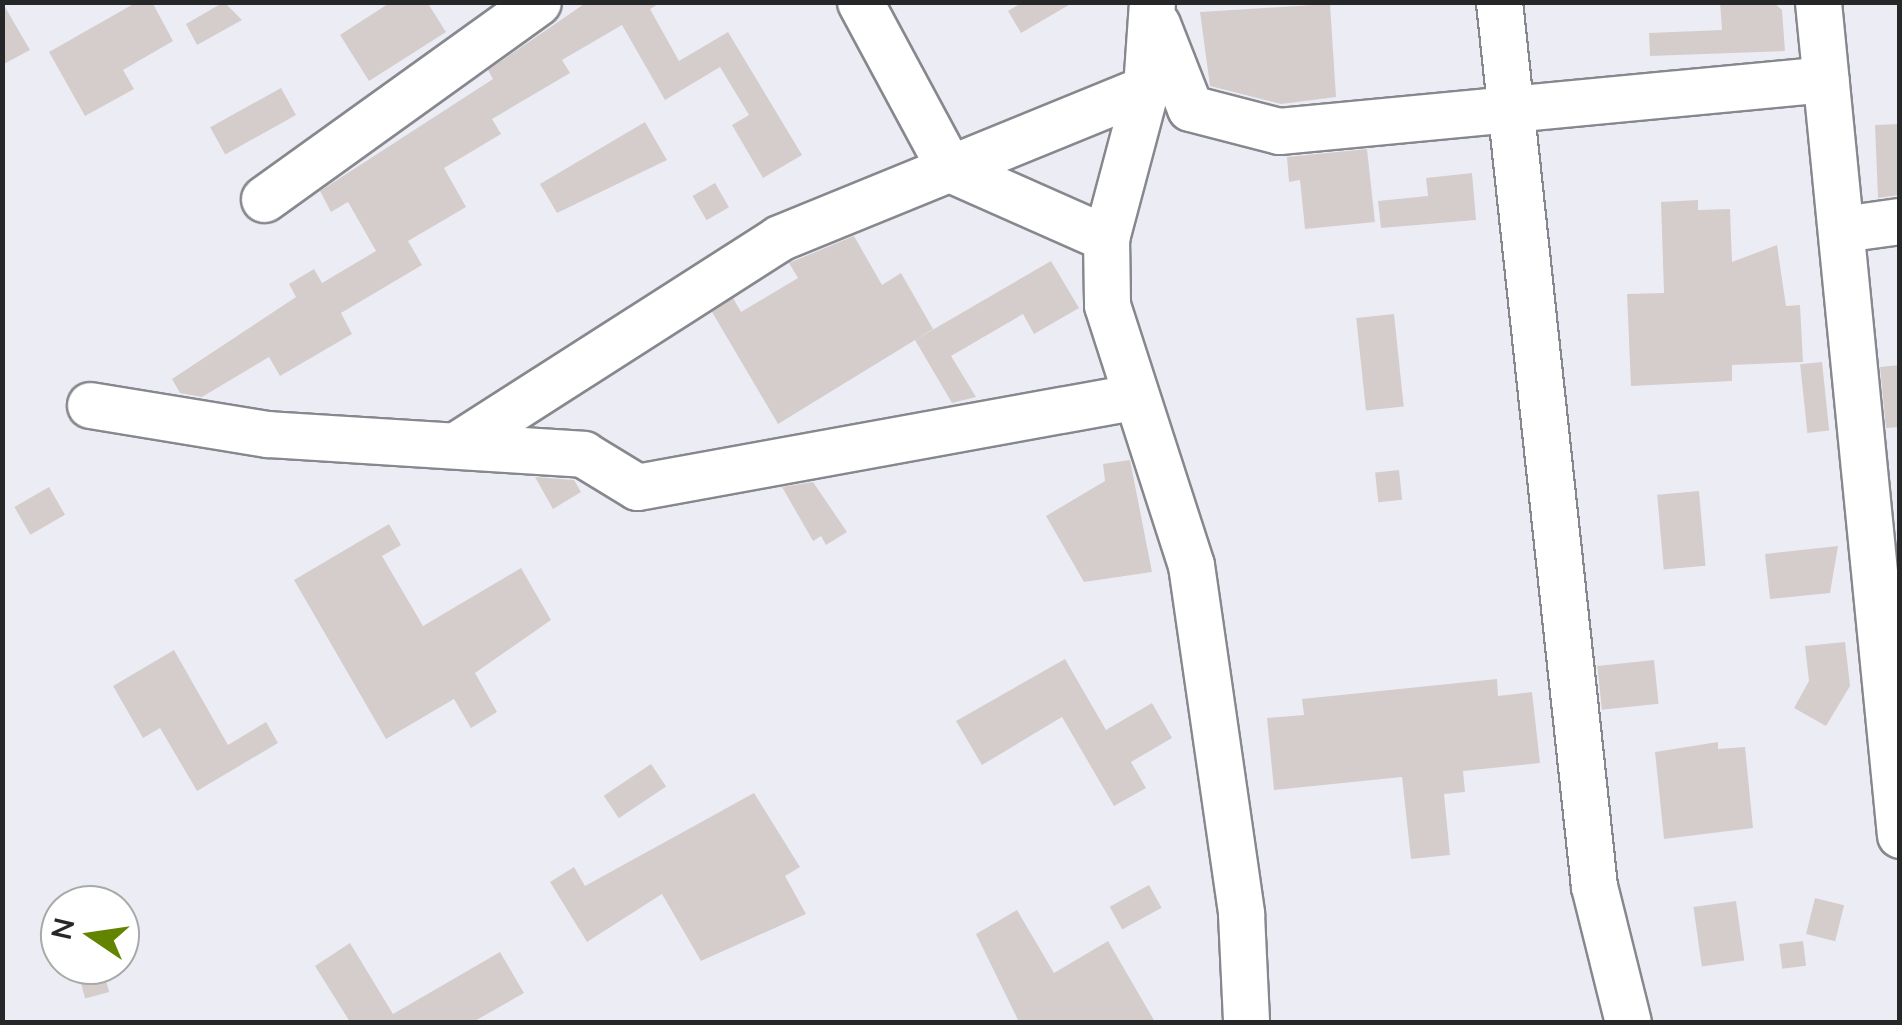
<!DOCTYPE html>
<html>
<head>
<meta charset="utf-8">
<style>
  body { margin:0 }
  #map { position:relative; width:1902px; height:1025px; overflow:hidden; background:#ecedf4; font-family:Mulish,sans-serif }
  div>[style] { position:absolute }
  .building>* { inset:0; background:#d5cdcc; transform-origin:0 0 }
  .roads { filter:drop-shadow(2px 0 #87888e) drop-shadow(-2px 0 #87888e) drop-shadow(0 2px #87888e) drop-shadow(0 -2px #87888e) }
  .minor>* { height:45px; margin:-22.5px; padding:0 22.5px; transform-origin:22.5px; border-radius:22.5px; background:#fff }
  span { translate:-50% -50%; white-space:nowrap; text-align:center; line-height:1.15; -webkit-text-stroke:8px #fff; paint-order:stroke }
  .frame { position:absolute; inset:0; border:5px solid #262729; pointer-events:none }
  .north { position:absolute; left:40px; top:885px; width:100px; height:100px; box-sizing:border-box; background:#fff; border:2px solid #a8a9a9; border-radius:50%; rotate:283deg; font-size:28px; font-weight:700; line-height:40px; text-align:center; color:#262729 }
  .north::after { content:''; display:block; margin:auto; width:35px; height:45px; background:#628400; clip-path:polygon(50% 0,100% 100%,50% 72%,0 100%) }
</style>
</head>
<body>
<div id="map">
  <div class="building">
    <i style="clip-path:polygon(2px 2px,30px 50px,2px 65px)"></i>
    <i style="clip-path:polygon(137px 2px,152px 2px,173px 41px,123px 70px,134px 89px,85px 116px,49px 52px)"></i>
    <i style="clip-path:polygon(224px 2px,242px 20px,197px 45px,186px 24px)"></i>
    <i style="clip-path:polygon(391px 2px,427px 2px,446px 32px,369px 81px,340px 35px)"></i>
    <i style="clip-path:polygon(587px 2px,661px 2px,650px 9px,679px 61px,728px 32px,802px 155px,763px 178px,732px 125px,749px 115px,720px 67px,665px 100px,622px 25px,562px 60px,570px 73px,492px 119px,501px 134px,444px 168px,466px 207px,408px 241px,422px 265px,341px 313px,352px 334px,280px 376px,269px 357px,202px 397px,180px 393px,172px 379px,296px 297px,289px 284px,314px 269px,322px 283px,376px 251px,348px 202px,331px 212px,320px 191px,493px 79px,488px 70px)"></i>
    <i style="clip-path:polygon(1023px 2px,1074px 2px,1021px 33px,1008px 11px)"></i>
    <i style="clip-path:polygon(1720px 2px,1773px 2px,1782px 10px,1785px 51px,1650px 56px,1649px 33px,1722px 30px)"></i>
    <i style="clip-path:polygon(1330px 4px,1336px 97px,1281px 104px,1210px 86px,1200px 12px)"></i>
    <i style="left:281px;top:88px;width:31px;height:81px;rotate:61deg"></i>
    <i style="clip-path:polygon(645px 122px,667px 160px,557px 213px,540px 184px)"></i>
    <i style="clip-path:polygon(1900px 124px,1900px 195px,1878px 198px,1875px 125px)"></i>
    <i style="clip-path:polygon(1367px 149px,1375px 222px,1305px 229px,1300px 180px,1289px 182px,1287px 157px)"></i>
    <i style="clip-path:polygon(1472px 173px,1476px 220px,1381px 228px,1378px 201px,1428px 196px,1426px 178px)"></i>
    <i style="left:715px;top:183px;width:28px;height:26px;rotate:60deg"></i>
    <i style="clip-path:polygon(1698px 200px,1698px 210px,1730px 209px,1732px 262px,1777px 245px,1786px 306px,1800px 305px,1803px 362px,1732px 365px,1732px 381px,1631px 386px,1627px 294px,1664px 293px,1661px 202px)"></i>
    <i style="clip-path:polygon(854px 236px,882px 285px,901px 273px,933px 329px,778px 424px,712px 312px,733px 298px,741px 312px,798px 278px,789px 263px)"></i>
    <i style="clip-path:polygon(1051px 261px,1079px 308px,1034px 334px,1023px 314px,951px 356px,976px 397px,952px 403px,915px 340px)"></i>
    <i style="left:1394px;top:314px;width:93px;height:38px;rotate:84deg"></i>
    <i style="left:1822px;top:362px;width:69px;height:22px;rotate:84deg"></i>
    <i style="clip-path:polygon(1900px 365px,1900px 427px,1886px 428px,1880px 367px)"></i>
    <i style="clip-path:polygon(1130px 460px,1152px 572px,1084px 582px,1046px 516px,1105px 481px,1103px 464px)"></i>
    <i style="left:1399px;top:470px;width:30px;height:24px;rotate:84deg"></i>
    <i style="clip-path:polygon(535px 477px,574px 480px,581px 492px,553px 509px)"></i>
    <i style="clip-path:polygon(813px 482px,847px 532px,826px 545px,821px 536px,813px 541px,782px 487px)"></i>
    <i style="left:49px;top:487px;width:32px;height:40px;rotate:60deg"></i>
    <i style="left:1699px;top:491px;width:75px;height:42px;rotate:85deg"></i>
    <i style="clip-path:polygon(389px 524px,401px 545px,382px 556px,423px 626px,521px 568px,551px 620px,475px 673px,497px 712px,471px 728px,454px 699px,386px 739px,294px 580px)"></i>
    <i style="clip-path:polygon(1838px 546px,1830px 593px,1770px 599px,1765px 554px)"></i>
    <i style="clip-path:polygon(1845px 642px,1850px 686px,1826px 726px,1794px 708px,1809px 681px,1805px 646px)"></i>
    <i style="clip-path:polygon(174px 650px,228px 745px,266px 722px,278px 743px,197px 791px,160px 728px,143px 738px,113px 686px)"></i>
    <i style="clip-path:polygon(1065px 659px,1106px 730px,1152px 703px,1172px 738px,1131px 762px,1146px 788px,1114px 806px,1062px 717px,982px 765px,956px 721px)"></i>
    <i style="left:1654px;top:660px;width:44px;height:57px;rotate:84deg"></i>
    <i style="clip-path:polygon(1497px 679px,1498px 696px,1532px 692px,1540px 763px,1463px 771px,1465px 792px,1444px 794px,1450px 855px,1411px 859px,1402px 777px,1274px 790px,1267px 718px,1304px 715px,1302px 699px)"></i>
    <i style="clip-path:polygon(1718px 742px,1718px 749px,1745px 747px,1753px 828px,1664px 839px,1655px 752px)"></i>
    <i style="left:651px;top:764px;width:27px;height:57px;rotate:56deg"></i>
    <i style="clip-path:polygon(754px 793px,800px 867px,785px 876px,806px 914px,701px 961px,662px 894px,587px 942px,550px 882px,574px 867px,585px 886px)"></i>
    <i style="left:1149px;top:885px;width:26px;height:45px;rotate:61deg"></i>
    <i style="left:1815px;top:898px;width:30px;height:37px;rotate:14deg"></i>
    <i style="left:1736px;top:901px;width:60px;height:43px;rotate:82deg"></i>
    <i style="clip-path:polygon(1017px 910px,1054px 973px,1108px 941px,1155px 1022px,1019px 1022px,976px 934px)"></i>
    <i style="left:1803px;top:941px;width:25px;height:24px;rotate:83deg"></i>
    <i style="clip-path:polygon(350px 943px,393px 1014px,500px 952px,524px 993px,473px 1022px,350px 1022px,315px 966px)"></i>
    <i style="left:102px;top:965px;width:28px;height:25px;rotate:75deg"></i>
  </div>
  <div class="roads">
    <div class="minor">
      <i style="left:860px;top:2px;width:190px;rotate:61.7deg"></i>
      <i style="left:950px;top:169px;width:171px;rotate:23.9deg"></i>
      <i style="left:1152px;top:2px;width:86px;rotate:94deg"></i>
      <i style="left:1146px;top:88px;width:155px;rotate:104.9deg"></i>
      <i style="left:1106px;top:238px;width:67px;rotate:89.1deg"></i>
      <i style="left:1107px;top:305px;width:273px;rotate:72.1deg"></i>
      <i style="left:1191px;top:565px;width:353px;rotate:81.8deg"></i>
      <i style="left:1241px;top:914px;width:108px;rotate:87.3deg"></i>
      <i style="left:1499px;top:2px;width:889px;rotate:83.87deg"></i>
      <i style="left:1594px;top:886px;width:140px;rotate:76deg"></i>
      <i style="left:1818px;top:2px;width:837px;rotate:84.38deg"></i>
      <i style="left:1157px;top:24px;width:90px;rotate:68.6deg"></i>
      <i style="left:1190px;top:108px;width:92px;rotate:14.5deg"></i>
      <i style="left:1279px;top:131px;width:549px;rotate:-5.43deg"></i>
      <i style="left:264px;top:199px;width:337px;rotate:-35.7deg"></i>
      <i style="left:1842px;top:229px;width:59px;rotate:-7.9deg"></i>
      <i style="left:90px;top:405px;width:180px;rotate:9.3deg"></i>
      <i style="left:268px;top:434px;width:316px;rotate:3.6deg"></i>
      <i style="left:583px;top:454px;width:63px;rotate:31.4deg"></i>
      <i style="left:637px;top:487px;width:503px;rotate:-10.3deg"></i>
      <i style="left:459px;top:443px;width:380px;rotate:-32.6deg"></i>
      <i style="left:779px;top:238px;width:396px;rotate:-22.2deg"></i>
    </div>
  </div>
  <div class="frame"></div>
  <div class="north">N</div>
</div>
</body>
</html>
